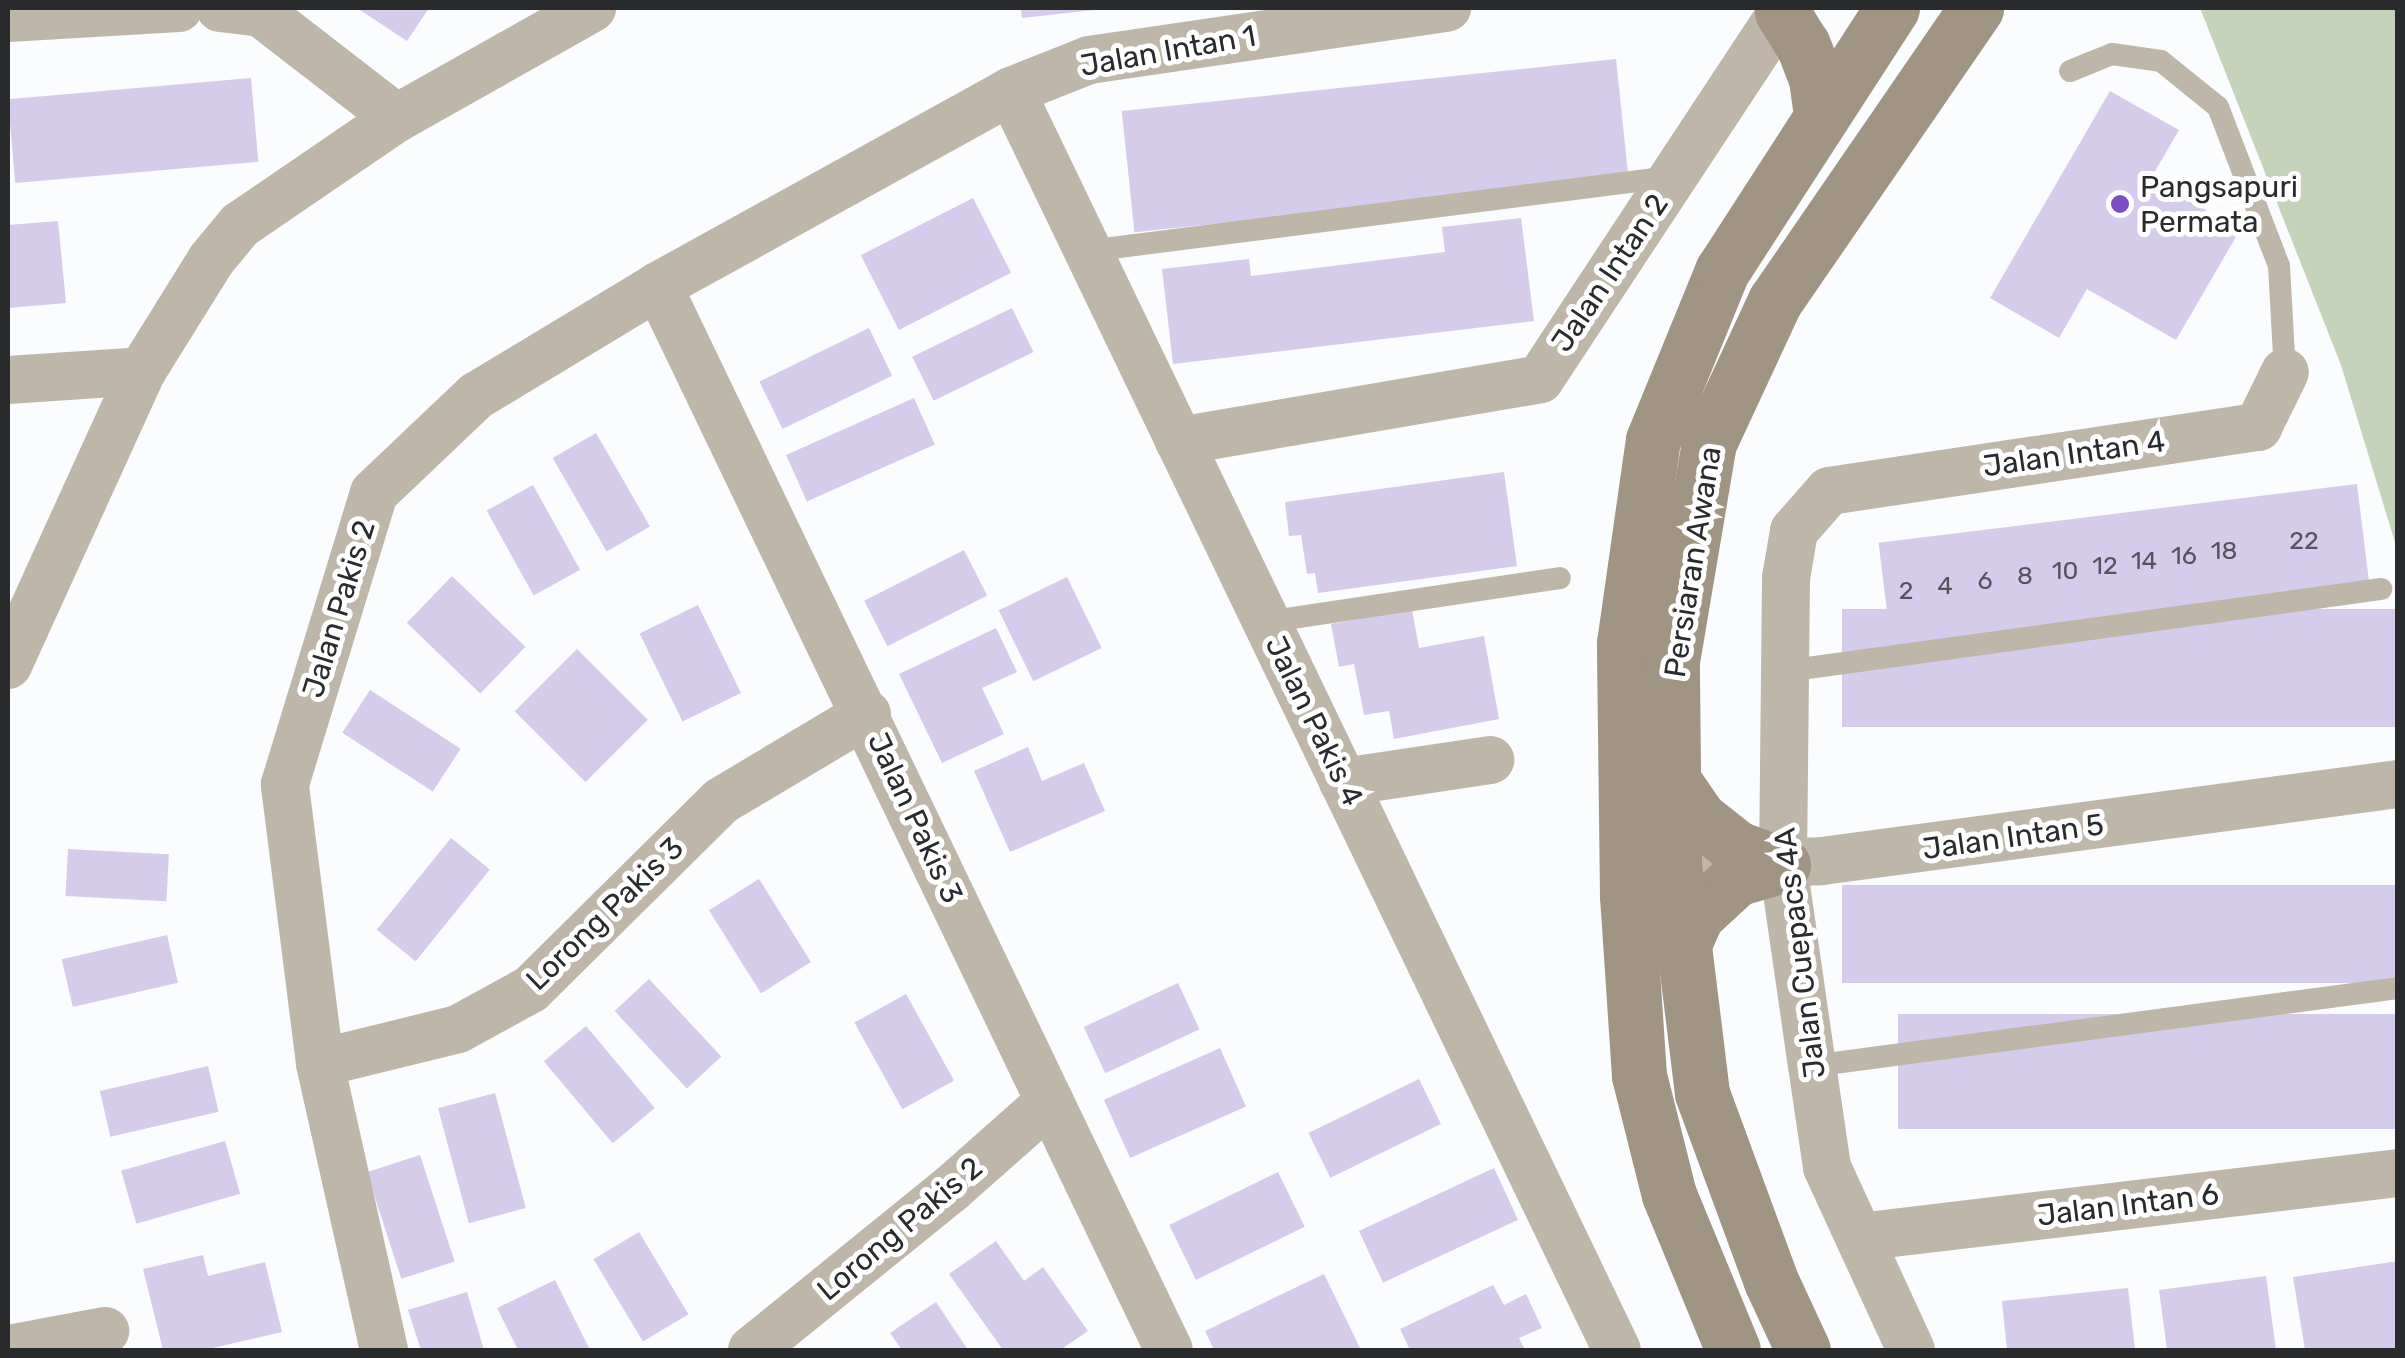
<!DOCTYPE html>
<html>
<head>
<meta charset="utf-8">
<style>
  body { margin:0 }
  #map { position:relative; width:2405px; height:1358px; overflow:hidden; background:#fafcfe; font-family:Rubik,sans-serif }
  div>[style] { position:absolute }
  .green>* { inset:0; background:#c5d3bb }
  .building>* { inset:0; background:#d5cbeb; transform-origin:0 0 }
  .lane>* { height:22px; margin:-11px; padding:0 11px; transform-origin:11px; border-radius:11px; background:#beb6a9 }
  .street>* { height:48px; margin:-24px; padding:0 24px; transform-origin:24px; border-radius:24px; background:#beb6a9 }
  .secondary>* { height:55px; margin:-27.5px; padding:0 27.5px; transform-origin:27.5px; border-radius:27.5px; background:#a09482 }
  .dots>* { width:28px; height:28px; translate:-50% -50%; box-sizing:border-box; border:5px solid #fff; border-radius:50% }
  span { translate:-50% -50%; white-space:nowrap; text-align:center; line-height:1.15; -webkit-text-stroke:10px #fff; paint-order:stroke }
  .number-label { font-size:25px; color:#55535c }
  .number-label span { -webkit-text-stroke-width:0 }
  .street-label { font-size:30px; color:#2a2b2d }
  .poi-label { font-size:30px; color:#2a2b2d }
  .left { translate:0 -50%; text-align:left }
  .frame { position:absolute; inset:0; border:10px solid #2a2b2d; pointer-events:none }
</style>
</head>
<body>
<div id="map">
  <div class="green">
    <i style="clip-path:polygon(2200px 8px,2397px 8px,2397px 549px,2341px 365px)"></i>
  </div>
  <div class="building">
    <i style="clip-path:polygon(357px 8px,429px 8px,407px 41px)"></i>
    <i style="clip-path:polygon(1021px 8px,1094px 8px,1094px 10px,1022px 18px)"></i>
    <i style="left:1616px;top:59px;width:122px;height:497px;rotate:84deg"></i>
    <i style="left:251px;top:78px;width:84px;height:244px;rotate:85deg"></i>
    <i style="clip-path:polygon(2110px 91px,2179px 130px,2151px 178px,2240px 230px,2176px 340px,2087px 289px,2059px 338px,1990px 298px)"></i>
    <i style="left:973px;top:198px;width:84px;height:126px;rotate:63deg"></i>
    <i style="clip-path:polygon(1521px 218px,1534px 321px,1173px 364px,1162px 269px,1249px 259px,1251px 276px,1445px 252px,1442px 227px)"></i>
    <i style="clip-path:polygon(58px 221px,66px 303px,8px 308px,8px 225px)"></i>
    <i style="left:1012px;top:308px;width:49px;height:111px;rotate:64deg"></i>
    <i style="left:869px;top:328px;width:53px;height:122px;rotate:64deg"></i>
    <i style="left:914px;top:398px;width:51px;height:140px;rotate:66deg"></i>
    <i style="left:596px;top:433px;width:108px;height:50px;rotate:60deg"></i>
    <i style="clip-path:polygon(1504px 472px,1517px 566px,1318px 593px,1315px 573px,1307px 574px,1301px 535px,1289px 536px,1285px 502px)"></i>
    <i style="left:2357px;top:484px;width:100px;height:482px;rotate:83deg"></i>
    <i style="left:533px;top:485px;width:97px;height:53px;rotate:61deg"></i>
    <i style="left:964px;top:550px;width:51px;height:112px;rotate:63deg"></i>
    <i style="left:452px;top:576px;width:102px;height:65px;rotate:44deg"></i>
    <i style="left:1067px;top:577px;width:79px;height:76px;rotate:64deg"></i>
    <i style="left:698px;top:605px;width:98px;height:65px;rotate:64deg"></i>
    <i style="left:2398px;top:609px;width:118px;height:556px;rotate:90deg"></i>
    <i style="clip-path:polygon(1412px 610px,1419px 648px,1484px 636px,1499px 719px,1394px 739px,1389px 711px,1364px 715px,1354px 664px,1339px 667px,1331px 624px)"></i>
    <i style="clip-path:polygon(996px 628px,1017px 672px,982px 688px,1004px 734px,942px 763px,899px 674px)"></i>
    <i style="left:577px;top:649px;width:100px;height:88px;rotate:45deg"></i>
    <i style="left:370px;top:690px;width:108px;height:51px;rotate:33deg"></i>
    <i style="clip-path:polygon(1028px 747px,1042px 781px,1084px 763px,1105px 811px,1010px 852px,974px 771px)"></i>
    <i style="left:451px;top:838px;width:50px;height:118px;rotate:39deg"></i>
    <i style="left:68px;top:849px;width:101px;height:47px;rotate:3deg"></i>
    <i style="left:759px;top:879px;width:98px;height:59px;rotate:58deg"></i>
    <i style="left:2398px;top:885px;width:98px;height:556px;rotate:90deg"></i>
    <i style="left:167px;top:935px;width:49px;height:108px;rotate:77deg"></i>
    <i style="left:649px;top:979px;width:106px;height:47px;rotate:47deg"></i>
    <i style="left:1178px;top:983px;width:51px;height:104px;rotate:65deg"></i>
    <i style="left:906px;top:994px;width:99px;height:59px;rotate:61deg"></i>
    <i style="left:2398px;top:1014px;width:115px;height:500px;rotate:90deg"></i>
    <i style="left:586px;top:1026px;width:107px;height:55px;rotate:50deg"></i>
    <i style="left:1220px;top:1048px;width:64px;height:127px;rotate:66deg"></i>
    <i style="left:208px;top:1066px;width:47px;height:111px;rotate:77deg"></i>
    <i style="left:1419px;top:1079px;width:50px;height:123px;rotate:64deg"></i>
    <i style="left:495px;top:1093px;width:119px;height:59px;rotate:75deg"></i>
    <i style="left:225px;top:1141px;width:55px;height:108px;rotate:74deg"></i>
    <i style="left:420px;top:1155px;width:112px;height:56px;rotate:72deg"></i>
    <i style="left:1494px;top:1168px;width:57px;height:149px;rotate:65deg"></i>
    <i style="left:1278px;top:1172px;width:61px;height:121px;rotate:64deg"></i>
    <i style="left:639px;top:1232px;width:96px;height:53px;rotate:59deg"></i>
    <i style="clip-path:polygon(996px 1241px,1024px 1281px,1043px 1267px,1088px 1331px,1060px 1350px,1003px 1350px,949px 1274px)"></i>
    <i style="clip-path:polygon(203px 1255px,208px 1276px,265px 1262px,282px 1332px,204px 1350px,163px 1350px,143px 1269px)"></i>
    <i style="clip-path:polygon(2398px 1261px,2398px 1350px,2305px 1350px,2293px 1277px)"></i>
    <i style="clip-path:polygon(1324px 1274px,1361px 1350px,1214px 1350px,1205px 1331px)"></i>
    <i style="clip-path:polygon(2266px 1276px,2276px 1350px,2167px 1350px,2159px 1290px)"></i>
    <i style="clip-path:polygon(555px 1280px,590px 1350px,518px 1350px,497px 1308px)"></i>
    <i style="clip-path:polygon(1493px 1285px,1504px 1305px,1526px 1294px,1542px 1328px,1519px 1338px,1525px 1350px,1410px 1350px,1400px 1329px)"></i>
    <i style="clip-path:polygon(2128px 1288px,2135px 1350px,2007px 1350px,2002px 1301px)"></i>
    <i style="clip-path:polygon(467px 1292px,484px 1350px,421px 1350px,408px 1310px)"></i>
    <i style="clip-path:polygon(936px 1302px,968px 1350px,902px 1350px,890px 1333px)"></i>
  </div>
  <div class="lane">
    <i style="left:2070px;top:71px;width:45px;rotate:-22deg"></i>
    <i style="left:2112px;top:54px;width:49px;rotate:8.1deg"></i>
    <i style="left:2161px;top:61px;width:73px;rotate:38.9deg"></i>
    <i style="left:2218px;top:107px;width:170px;rotate:69deg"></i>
    <i style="left:2279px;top:266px;width:106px;rotate:86.8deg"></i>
    <i style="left:1088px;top:251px;width:587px;rotate:-7.25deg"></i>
    <i style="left:1266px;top:622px;width:297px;rotate:-8.5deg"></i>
    <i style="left:1786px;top:671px;width:601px;rotate:-7.85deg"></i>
    <i style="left:1812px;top:1066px;width:591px;rotate:-7.58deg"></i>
  </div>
  <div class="street">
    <i style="left:220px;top:8px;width:41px;rotate:7deg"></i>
    <i style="left:261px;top:13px;width:172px;rotate:37.7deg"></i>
    <i style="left:8px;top:18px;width:171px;rotate:-3.3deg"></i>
    <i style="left:1011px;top:91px;width:1397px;rotate:64.3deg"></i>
    <i style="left:658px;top:286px;width:1180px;rotate:64.35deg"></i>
    <i style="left:8px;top:380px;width:134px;rotate:-3.8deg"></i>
    <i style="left:1179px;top:441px;width:366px;rotate:-9.7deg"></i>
    <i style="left:1540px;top:379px;width:445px;rotate:-56.6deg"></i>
    <i style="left:8px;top:665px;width:323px;rotate:-65.5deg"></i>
    <i style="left:142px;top:371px;width:131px;rotate:-58.1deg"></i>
    <i style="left:211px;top:260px;width:45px;rotate:-50.4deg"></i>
    <i style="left:240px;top:225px;width:190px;rotate:-34.3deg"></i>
    <i style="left:397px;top:118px;width:224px;rotate:-29.4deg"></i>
    <i style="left:1343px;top:782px;width:149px;rotate:-8.5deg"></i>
    <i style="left:1636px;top:867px;width:186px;rotate:-1.8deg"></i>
    <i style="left:1822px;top:861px;width:581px;rotate:-7.61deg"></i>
    <i style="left:320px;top:1063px;width:142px;rotate:-13.8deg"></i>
    <i style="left:458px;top:1029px;width:83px;rotate:-28.7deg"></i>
    <i style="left:531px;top:989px;width:267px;rotate:-44.7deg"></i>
    <i style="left:721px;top:801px;width:170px;rotate:-30.8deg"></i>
    <i style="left:1859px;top:1237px;width:543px;rotate:-6.77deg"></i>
    <i style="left:8px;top:1349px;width:99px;rotate:-10.5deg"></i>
    <i style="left:384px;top:1350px;width:294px;rotate:-102.6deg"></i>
    <i style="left:320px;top:1063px;width:281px;rotate:-97.2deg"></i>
    <i style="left:285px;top:784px;width:304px;rotate:-73deg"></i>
    <i style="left:374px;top:493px;width:141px;rotate:-43.6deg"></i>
    <i style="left:476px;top:396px;width:213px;rotate:-31.1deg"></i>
    <i style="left:658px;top:286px;width:403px;rotate:-28.9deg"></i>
    <i style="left:1011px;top:91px;width:84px;rotate:-21.7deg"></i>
    <i style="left:1089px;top:60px;width:362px;rotate:-8.3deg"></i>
    <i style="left:752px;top:1350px;width:257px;rotate:-39deg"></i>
    <i style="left:952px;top:1188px;width:127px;rotate:-41.5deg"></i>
    <i style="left:1911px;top:1350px;width:201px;rotate:-114.7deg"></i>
    <i style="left:1827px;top:1167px;width:102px;rotate:-98.4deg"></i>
    <i style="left:1812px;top:1066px;width:203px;rotate:-98.2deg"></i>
    <i style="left:1783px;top:865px;width:287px;rotate:-89.4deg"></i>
    <i style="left:1786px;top:578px;width:48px;rotate:-80.3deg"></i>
    <i style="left:1794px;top:531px;width:53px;rotate:-48.8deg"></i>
    <i style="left:1829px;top:491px;width:434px;rotate:-8.5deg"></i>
    <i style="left:2258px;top:427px;width:61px;rotate:-63.9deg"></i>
  </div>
  <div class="secondary">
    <i style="left:1782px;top:12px;width:39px;rotate:58deg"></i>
    <i style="left:1803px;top:45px;width:36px;rotate:69deg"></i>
    <i style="left:1816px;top:79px;width:35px;rotate:82deg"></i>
    <i style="left:1673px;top:780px;width:46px;rotate:55.6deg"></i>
    <i style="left:1699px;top:818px;width:48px;rotate:38.3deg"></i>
    <i style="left:1737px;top:848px;width:49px;rotate:20.3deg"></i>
    <i style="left:1683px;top:946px;width:34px;rotate:-66deg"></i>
    <i style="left:1697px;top:915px;width:53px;rotate:-42.7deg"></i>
    <i style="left:1736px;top:879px;width:49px;rotate:-16.6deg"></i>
    <i style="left:1733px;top:1350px;width:168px;rotate:-112.4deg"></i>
    <i style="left:1669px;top:1195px;width:123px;rotate:-104.1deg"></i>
    <i style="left:1639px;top:1076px;width:180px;rotate:-93.8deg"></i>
    <i style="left:1627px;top:896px;width:253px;rotate:-90.7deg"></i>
    <i style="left:1624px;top:643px;width:205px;rotate:-81.9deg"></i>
    <i style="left:1653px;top:440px;width:183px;rotate:-67.8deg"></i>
    <i style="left:1722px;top:271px;width:313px;rotate:-57.1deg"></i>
    <i style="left:1803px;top:1350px;width:76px;rotate:-114.9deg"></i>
    <i style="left:1771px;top:1281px;width:200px;rotate:-110.2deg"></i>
    <i style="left:1702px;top:1093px;width:229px;rotate:-97deg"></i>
    <i style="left:1674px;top:866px;width:205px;rotate:-90.6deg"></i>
    <i style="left:1672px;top:661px;width:221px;rotate:-80.4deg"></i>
    <i style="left:1709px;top:443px;width:157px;rotate:-65.1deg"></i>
    <i style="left:1775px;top:301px;width:355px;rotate:-55.5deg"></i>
  </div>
  <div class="dots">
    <i style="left:2120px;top:204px;background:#7f4dc4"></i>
  </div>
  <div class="number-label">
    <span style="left:2304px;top:541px">22</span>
    <span style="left:2224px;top:551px">18</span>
    <span style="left:2184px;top:556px">16</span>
    <span style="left:2144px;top:561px">14</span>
    <span style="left:2105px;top:566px">12</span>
    <span style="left:2065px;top:571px">10</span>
    <span style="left:2025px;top:576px">8</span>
    <span style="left:1985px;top:581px">6</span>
    <span style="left:1945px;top:586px">4</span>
    <span style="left:1906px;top:591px">2</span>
  </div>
  <div class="street-label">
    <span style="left:1168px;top:51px;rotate:-10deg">Jalan Intan 1</span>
    <span style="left:1610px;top:273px;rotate:-56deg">Jalan Intan 2</span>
    <span style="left:2074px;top:454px;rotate:-8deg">Jalan Intan 4</span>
    <span style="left:1693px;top:562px;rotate:-81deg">Persiaran Awana</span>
    <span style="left:339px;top:609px;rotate:-73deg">Jalan Pakis 2</span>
    <span style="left:1314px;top:721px;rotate:64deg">Jalan Pakis 4</span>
    <span style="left:915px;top:818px;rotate:65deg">Jalan Pakis 3</span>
    <span style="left:2013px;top:837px;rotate:-8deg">Jalan Intan 5</span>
    <span style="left:605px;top:914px;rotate:-44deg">Lorong Pakis 3</span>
    <span style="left:1800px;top:953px;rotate:-97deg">Jalan Cuepacs 4A</span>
    <span style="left:2128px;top:1205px;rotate:-7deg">Jalan Intan 6</span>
    <span style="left:900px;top:1229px;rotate:-40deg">Lorong Pakis 2</span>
  </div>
  <div class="poi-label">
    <span class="left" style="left:2140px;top:204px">Pangsapuri<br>Permata</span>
  </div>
  <div class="frame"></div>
</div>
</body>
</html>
